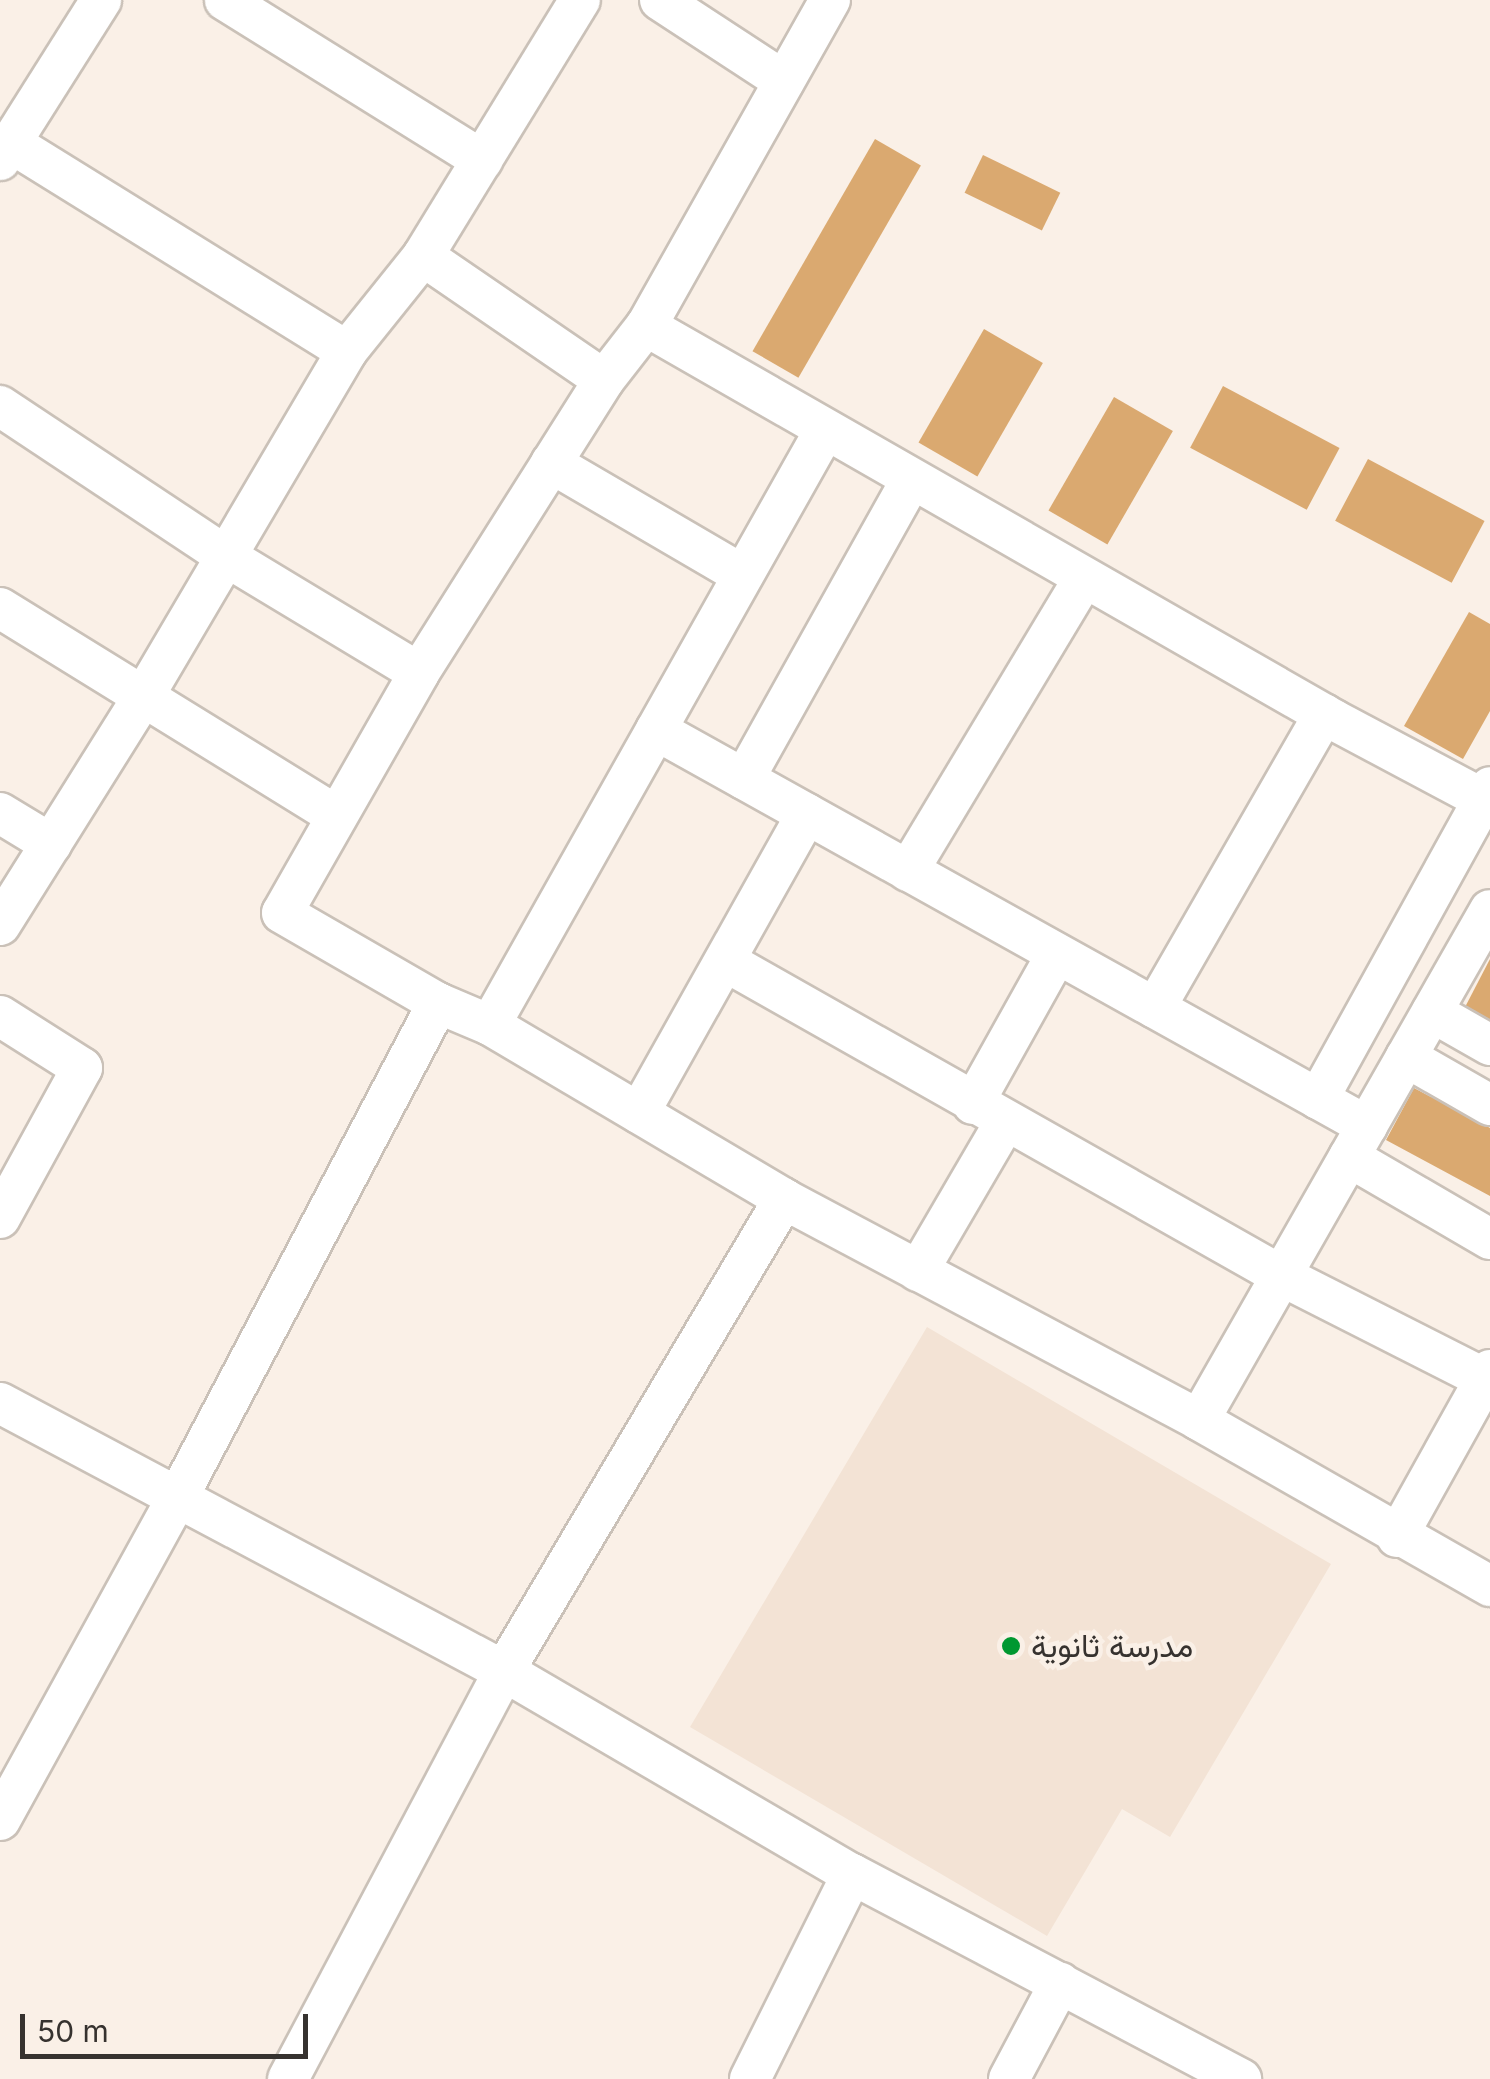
<!DOCTYPE html>
<html>
<head>
<meta charset="utf-8">
<style>
  body { margin:0 }
  #map { position:relative; width:1490px; height:2079px; overflow:hidden; background:#faf0e7; font-family:Inter,Vazirmatn,sans-serif }
  div>[style] { position:absolute }
  .built>* { inset:0; background:#f3e3d5 }
  .building>* { inset:0; background:#daa970; transform-origin:0 0 }
  .roads { filter:drop-shadow(2px 0 #cac1b8) drop-shadow(-2px 0 #cac1b8) drop-shadow(0 2px #cac1b8) drop-shadow(0 -2px #cac1b8) }
  .minor>* { height:40px; margin:-20px; padding:0 20px; transform-origin:20px; border-radius:20px; background:#fff }
  .dots>* { width:28px; height:28px; translate:-50% -50%; box-sizing:border-box; border:5px solid #faf0e7; border-radius:50% }
  span { translate:-50% -50%; white-space:nowrap; text-align:center; line-height:1.15; -webkit-text-stroke:9px #faf0e7; paint-order:stroke }
  .poi-label { font-size:32px; color:#36322f }
  .left { translate:0 -50%; text-align:left }
  .scale { position:absolute; left:20px; top:2014px; width:288px; height:45px; box-sizing:border-box; border:5px solid #36322f; border-top:0; padding-left:12px; font-size:30px; line-height:35px; white-space:nowrap; color:#36322f; -webkit-text-stroke:8px #faf0e7; paint-order:stroke }
</style>
</head>
<body>
<div id="map">
  <div class="built">
    <i style="clip-path:polygon(927px 1327px,1331px 1564px,1170px 1837px,1122px 1809px,1047px 1936px,690px 1727px)"></i>
  </div>
  <div class="building">
    <i style="left:875px;top:139px;width:53px;height:245px;rotate:30deg"></i>
    <i style="left:983px;top:155px;width:86px;height:42px;rotate:26deg"></i>
    <i style="left:984px;top:329px;width:68px;height:131px;rotate:30deg"></i>
    <i style="left:1223px;top:386px;width:132px;height:70px;rotate:28deg"></i>
    <i style="left:1114px;top:397px;width:68px;height:131px;rotate:30deg"></i>
    <i style="left:1368px;top:459px;width:132px;height:70px;rotate:28deg"></i>
    <i style="clip-path:polygon(1469px 612px,1490px 624px,1490px 711px,1463px 759px,1404px 726px)"></i>
    <i style="clip-path:polygon(1490px 959px,1490px 1031px,1463px 1011px)"></i>
    <i style="clip-path:polygon(1414px 1088px,1431px 1097px,1434px 1090px,1449px 1098px,1446px 1104px,1490px 1128px,1490px 1196px,1386px 1140px)"></i>
  </div>
  <div class="roads">
    <div class="minor">
      <i style="left:225px;top:0;width:303px;rotate:31.9deg"></i>
      <i style="left:660px;top:0;width:148px;rotate:33.2deg"></i>
      <i style="left:830px;top:0;width:374px;rotate:119.4deg"></i>
      <i style="left:646px;top:326px;width:68px;rotate:127.9deg"></i>
      <i style="left:604px;top:380px;width:347px;rotate:122.3deg"></i>
      <i style="left:419px;top:673px;width:276px;rotate:119.7deg"></i>
      <i style="left:282px;top:913px;width:180px;rotate:30deg"></i>
      <i style="left:438px;top:1003px;width:56px;rotate:22.9deg"></i>
      <i style="left:490px;top:1025px;width:342px;rotate:30.6deg"></i>
      <i style="left:784px;top:1199px;width:470px;rotate:28deg"></i>
      <i style="left:1199px;top:1420px;width:335px;rotate:29.7deg"></i>
      <i style="left:11px;top:143px;width:395px;rotate:31.8deg"></i>
      <i style="left:0;top:160px;width:189px;rotate:-57.7deg"></i>
      <i style="left:423px;top:256px;width:219px;rotate:34.4deg"></i>
      <i style="left:646px;top:326px;width:793px;rotate:29.8deg"></i>
      <i style="left:1334px;top:720px;width:177px;rotate:28deg"></i>
      <i style="left:0;top:406px;width:273px;rotate:33.6deg"></i>
      <i style="left:227px;top:557px;width:224px;rotate:31.1deg"></i>
      <i style="left:551px;top:463px;width:222px;rotate:30.3deg"></i>
      <i style="left:0;top:608px;width:396px;rotate:31.7deg"></i>
      <i style="left:656px;top:730px;width:814px;rotate:29.12deg"></i>
      <i style="left:744px;top:779px;width:342px;rotate:-60.8deg"></i>
      <i style="left:0;top:813px;width:60px;rotate:31.3deg"></i>
      <i style="left:908px;top:871px;width:342px;rotate:-59deg"></i>
      <i style="left:0;top:925px;width:273px;rotate:-57.9deg"></i>
      <i style="left:145px;top:694px;width:398px;rotate:-59.5deg"></i>
      <i style="left:347px;top:351px;width:122px;rotate:-51.3deg"></i>
      <i style="left:423px;top:256px;width:300px;rotate:-58.5deg"></i>
      <i style="left:725px;top:961px;width:640px;rotate:29.49deg"></i>
      <i style="left:1282px;top:1276px;width:228px;rotate:26.9deg"></i>
      <i style="left:1155px;top:1008px;width:339px;rotate:-60.1deg"></i>
      <i style="left:1432px;top:1012px;width:67px;rotate:29.6deg"></i>
      <i style="left:0;top:1016px;width:97px;rotate:32.4deg"></i>
      <i style="left:82px;top:1068px;width:171px;rotate:118.7deg"></i>
      <i style="left:490px;top:1025px;width:683px;rotate:-60.62deg"></i>
      <i style="left:1406px;top:1057px;width:97px;rotate:29.7deg"></i>
      <i style="left:1318px;top:1099px;width:356px;rotate:-61.1deg"></i>
      <i style="left:973px;top:1104px;width:172px;rotate:-60.8deg"></i>
      <i style="left:639px;top:1113px;width:343px;rotate:-60.7deg"></i>
      <i style="left:1349px;top:1157px;width:163px;rotate:30.2deg"></i>
      <i style="left:918px;top:1271px;width:173px;rotate:-59.7deg"></i>
      <i style="left:0;top:1403px;width:571px;rotate:28deg"></i>
      <i style="left:504px;top:1671px;width:403px;rotate:30.3deg"></i>
      <i style="left:852px;top:1874px;width:440px;rotate:27.8deg"></i>
      <i style="left:1199px;top:1420px;width:587px;rotate:-60.29deg"></i>
      <i style="left:1397px;top:1537px;width:191px;rotate:-60.9deg"></i>
      <i style="left:0;top:1820px;width:371px;rotate:-61.2deg"></i>
      <i style="left:179px;top:1495px;width:556px;rotate:-62.24deg"></i>
      <i style="left:288px;top:2079px;width:462px;rotate:-62.1deg"></i>
      <i style="left:504px;top:1671px;width:549px;rotate:-59.32deg"></i>
      <i style="left:750px;top:2079px;width:229px;rotate:-63.5deg"></i>
      <i style="left:1009px;top:2079px;width:109px;rotate:-62deg"></i>
    </div>
  </div>
  <div class="dots">
    <i style="left:1011px;top:1646px;background:#009831"></i>
  </div>
  <div class="poi-label">
    <span class="left" style="left:1031px;top:1646px">مدرسة ثانوية</span>
  </div>
  <div class="scale">50 m</div>
</div>
</body>
</html>
